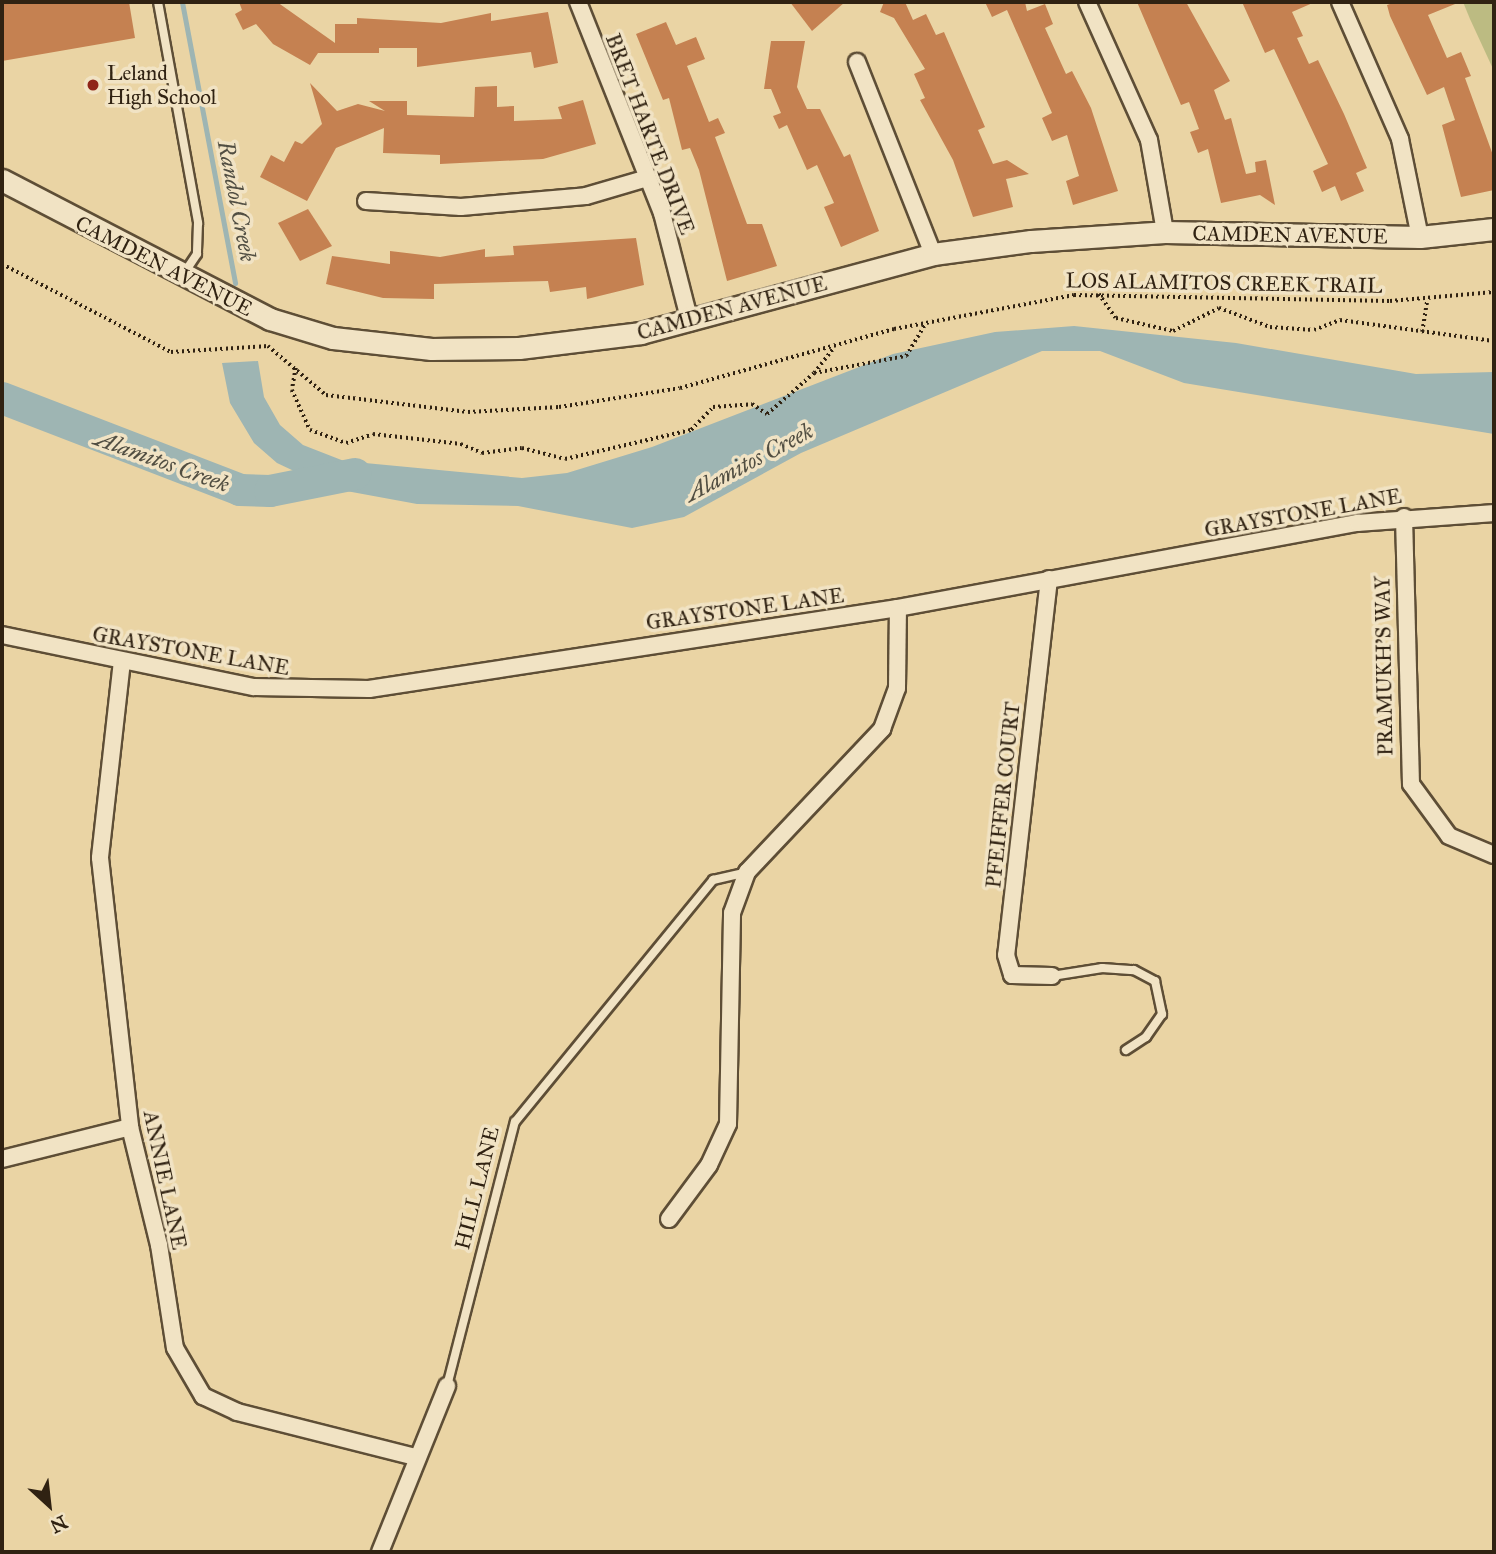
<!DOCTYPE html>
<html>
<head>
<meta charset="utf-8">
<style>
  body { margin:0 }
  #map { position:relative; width:1496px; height:1554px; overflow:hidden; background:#ead4a4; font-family:"IM FELL Great Primer",serif }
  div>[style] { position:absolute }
  .green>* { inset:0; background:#bcbb82 }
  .water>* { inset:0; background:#9eb5b3 }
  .stream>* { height:5px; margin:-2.5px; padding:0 2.5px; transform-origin:2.5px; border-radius:2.5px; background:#9eb5b3 }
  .river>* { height:32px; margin:-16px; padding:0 16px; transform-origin:16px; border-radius:16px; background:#9eb5b3 }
  .building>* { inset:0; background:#c58151 }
  .path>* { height:3.5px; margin-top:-1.75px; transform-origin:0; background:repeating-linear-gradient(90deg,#302212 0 2px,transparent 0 5.5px) }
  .roads { filter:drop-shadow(2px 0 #5e4e36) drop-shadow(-2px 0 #5e4e36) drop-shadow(0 2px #5e4e36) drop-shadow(0 -2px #5e4e36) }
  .lane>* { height:8px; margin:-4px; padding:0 4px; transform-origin:4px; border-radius:4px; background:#f1e3c4 }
  .street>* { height:16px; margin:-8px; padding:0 8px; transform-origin:8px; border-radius:8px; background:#f1e3c4 }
  .secondary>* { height:21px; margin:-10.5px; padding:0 10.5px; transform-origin:10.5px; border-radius:10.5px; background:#f1e3c4 }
  .dots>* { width:19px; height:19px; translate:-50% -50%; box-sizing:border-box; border:4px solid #f1e3c4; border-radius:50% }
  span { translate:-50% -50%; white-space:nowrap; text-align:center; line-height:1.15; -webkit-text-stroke:7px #f1e3c4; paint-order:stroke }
  .poi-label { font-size:21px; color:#302212 }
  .left { translate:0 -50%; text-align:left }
  .street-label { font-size:21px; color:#302212 }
  .water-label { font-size:23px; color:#514e42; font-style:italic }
  .frame { position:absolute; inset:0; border:4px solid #302212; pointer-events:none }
  .north { position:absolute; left:14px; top:1470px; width:70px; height:70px; -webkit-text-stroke:5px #f1e3c4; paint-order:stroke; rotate:153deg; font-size:19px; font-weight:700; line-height:28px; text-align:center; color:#302212 }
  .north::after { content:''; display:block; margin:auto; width:24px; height:32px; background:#302212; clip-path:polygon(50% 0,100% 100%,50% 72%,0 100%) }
</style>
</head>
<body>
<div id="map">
  <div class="green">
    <i style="clip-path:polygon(1463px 2px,1494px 2px,1494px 71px,1470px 19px)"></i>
  </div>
  <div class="water">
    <i style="clip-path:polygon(1074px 326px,1236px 343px,1416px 374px,1494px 372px,1494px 434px,1184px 383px,1100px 351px,1042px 351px,801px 453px,684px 517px,632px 528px,518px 506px,417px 504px,330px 488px,277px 463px,254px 443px,230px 403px,222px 363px,258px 361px,264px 397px,280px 425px,303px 445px,344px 461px,522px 478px,567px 473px,652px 447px,893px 354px,995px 332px)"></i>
  </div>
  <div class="stream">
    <i style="left:182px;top:2px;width:286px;rotate:79.3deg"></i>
  </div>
  <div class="river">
    <i style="left:2px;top:398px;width:255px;rotate:21.1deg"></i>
    <i style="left:240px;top:490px;width:30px;rotate:2deg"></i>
    <i style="left:270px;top:491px;width:87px;rotate:-11.3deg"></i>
  </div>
  <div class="building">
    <i style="clip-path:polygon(2px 2px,129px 2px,135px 38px,2px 61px)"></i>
    <i style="clip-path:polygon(239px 2px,277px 2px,335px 43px,335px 24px,357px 24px,357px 18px,441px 23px,491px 13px,491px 21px,548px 12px,558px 63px,534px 68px,531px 52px,417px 67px,417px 48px,379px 48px,379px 53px,318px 53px,310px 65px,273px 44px,256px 24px,243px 30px,235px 14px,242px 10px)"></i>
    <i style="clip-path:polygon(790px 2px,845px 2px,812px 31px)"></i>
    <i style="clip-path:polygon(884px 2px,905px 2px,913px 20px,926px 14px,936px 35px,944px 32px,985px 127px,978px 130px,993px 164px,1007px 160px,1029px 174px,1006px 179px,1013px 207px,973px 217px,953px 160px,920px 100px,925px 98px,914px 74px,925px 69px,894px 18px,880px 12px)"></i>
    <i style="clip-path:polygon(985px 2px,1025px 2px,1027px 11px,1045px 4px,1053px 24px,1045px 28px,1066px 74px,1072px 71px,1091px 108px,1118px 191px,1073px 205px,1066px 181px,1079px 176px,1067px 135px,1052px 141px,1042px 118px,1052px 113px,1007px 10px,992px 17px)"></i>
    <i style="clip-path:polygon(1137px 2px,1186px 2px,1230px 81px,1214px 90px,1225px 120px,1231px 118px,1246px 174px,1256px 172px,1255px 162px,1266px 160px,1275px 205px,1260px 195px,1221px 203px,1208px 149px,1198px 153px,1190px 132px,1199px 129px,1189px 102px,1181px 105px)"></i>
    <i style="clip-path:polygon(1242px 2px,1315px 2px,1292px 12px,1303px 36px,1297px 38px,1309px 64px,1318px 60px,1344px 114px,1367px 168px,1356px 173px,1364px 191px,1341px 201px,1335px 186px,1322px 192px,1313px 171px,1328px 164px,1274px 49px,1265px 53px)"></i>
    <i style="clip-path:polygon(1396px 2px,1460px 2px,1428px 15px,1447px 58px,1461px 52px,1471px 76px,1465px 78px,1494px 158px,1494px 190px,1461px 197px,1442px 125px,1455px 120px,1444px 87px,1427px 95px,1390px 16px,1387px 5px)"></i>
    <i style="clip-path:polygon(666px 22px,676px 45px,696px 37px,705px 59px,687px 66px,709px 122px,718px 118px,725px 133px,715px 137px,747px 224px,762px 224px,777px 266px,727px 281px,699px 170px,690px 148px,682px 150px,669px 98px,663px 100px,636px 34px)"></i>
    <i style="clip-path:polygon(771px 41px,805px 41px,797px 87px,807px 109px,820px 109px,844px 157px,850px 154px,879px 231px,841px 247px,824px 207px,834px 203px,817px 165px,807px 170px,787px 125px,779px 129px,773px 116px,781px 113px,771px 89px,764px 89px)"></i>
    <i style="clip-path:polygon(310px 83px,337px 111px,358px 104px,385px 111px,369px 101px,407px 101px,407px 115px,474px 117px,475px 87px,497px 86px,497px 107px,514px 106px,514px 121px,562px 119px,558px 107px,583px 100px,596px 144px,543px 159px,440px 164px,440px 155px,383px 153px,384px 128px,336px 148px,307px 201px,260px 177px,271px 155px,284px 162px,295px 141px,302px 144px,322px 124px)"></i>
    <i style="clip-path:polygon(308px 209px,332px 246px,300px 261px,278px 223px)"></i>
    <i style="clip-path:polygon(636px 238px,644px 285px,587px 299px,586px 287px,550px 292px,548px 281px,434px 284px,434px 299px,383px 298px,326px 284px,332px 256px,390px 264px,390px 251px,440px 257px,485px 249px,485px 257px,514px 255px,513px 246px)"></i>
  </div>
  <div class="path">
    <i style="left:2px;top:264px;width:191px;rotate:27.5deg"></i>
    <i style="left:171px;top:352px;width:97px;rotate:-3.5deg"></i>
    <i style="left:268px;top:346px;width:76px;rotate:40.2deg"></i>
    <i style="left:326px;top:395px;width:143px;rotate:6.8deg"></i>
    <i style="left:468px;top:412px;width:91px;rotate:-3.1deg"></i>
    <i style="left:559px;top:407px;width:122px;rotate:-8.9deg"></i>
    <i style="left:680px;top:388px;width:222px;rotate:-15.4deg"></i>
    <i style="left:894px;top:329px;width:183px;rotate:-10.7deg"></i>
    <i style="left:1074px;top:295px;width:316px;rotate:1.1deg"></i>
    <i style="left:1390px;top:301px;width:104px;rotate:-4.9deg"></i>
    <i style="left:1099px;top:294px;width:29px;rotate:55deg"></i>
    <i style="left:1116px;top:318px;width:58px;rotate:12.8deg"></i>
    <i style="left:1173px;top:331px;width:51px;rotate:-26.6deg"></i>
    <i style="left:1219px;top:308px;width:54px;rotate:20.4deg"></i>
    <i style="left:1270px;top:327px;width:44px;rotate:3.9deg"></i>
    <i style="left:1314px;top:330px;width:28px;rotate:-21deg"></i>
    <i style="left:1340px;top:320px;width:155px;rotate:7.8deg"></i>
    <i style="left:1422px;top:332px;width:33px;rotate:-81deg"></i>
    <i style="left:296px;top:368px;width:22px;rotate:100deg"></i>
    <i style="left:292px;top:390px;width:44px;rotate:65.8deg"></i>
    <i style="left:310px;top:430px;width:38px;rotate:20deg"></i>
    <i style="left:346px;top:443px;width:28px;rotate:-18deg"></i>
    <i style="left:373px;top:434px;width:89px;rotate:6.5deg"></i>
    <i style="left:461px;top:444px;width:23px;rotate:23deg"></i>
    <i style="left:482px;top:453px;width:40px;rotate:-7.1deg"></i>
    <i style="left:522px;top:448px;width:44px;rotate:14.3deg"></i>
    <i style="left:565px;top:459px;width:129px;rotate:-13deg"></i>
    <i style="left:691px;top:430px;width:32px;rotate:-46deg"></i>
    <i style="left:713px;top:407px;width:39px;rotate:-4deg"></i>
    <i style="left:752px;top:404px;width:18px;rotate:34deg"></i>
    <i style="left:767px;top:414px;width:62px;rotate:-41.1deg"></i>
    <i style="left:814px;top:373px;width:94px;rotate:-10.5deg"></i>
    <i style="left:906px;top:356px;width:37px;rotate:-59deg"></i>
    <i style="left:814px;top:373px;width:33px;rotate:-52deg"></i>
  </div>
  <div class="roads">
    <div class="lane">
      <i style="left:158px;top:2px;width:225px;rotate:79.7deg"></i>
      <i style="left:198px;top:223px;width:31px;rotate:92deg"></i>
      <i style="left:197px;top:254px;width:22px;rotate:124deg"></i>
      <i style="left:1052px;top:976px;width:51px;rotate:-9.1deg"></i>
      <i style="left:1102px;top:968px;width:32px;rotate:4deg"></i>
      <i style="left:1134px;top:970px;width:24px;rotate:28deg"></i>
      <i style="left:1155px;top:981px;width:34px;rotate:78deg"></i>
      <i style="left:1162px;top:1014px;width:28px;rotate:125deg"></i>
      <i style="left:1146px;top:1037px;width:24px;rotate:147deg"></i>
      <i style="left:447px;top:1386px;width:273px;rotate:-75.6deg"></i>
      <i style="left:515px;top:1122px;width:313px;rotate:-50.7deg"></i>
      <i style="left:713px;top:880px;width:35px;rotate:-13deg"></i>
    </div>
    <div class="street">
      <i style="left:578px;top:2px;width:227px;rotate:68.3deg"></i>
      <i style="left:662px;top:213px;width:113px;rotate:75.6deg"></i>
      <i style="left:1087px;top:2px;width:151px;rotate:65.8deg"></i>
      <i style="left:1149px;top:140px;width:93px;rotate:80.1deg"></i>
      <i style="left:1340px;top:2px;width:150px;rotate:66.3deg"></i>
      <i style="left:1400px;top:139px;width:100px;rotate:78.5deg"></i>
      <i style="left:857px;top:62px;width:206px;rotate:68.4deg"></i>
      <i style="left:366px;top:201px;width:95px;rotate:3.6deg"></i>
      <i style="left:461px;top:207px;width:125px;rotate:-5deg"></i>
      <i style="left:586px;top:196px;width:60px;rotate:-16.3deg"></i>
      <i style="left:1404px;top:517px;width:267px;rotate:88.5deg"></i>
      <i style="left:1411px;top:784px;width:64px;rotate:53.8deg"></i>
      <i style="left:1449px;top:836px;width:49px;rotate:22.9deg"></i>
      <i style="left:1049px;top:579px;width:378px;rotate:96.5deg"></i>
      <i style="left:1006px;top:955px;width:21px;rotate:73deg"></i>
      <i style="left:1012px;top:975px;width:40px;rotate:1.4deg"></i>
      <i style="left:2px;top:635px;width:257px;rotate:11.7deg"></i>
      <i style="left:254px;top:687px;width:115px;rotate:1deg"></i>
      <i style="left:369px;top:689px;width:535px;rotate:-8.71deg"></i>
      <i style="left:898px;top:608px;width:468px;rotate:-10.5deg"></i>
      <i style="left:1358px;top:523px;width:136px;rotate:-4.2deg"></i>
      <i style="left:122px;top:661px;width:198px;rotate:96.4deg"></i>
      <i style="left:100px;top:858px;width:271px;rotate:83.6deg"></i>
      <i style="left:130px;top:1127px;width:122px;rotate:76.2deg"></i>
      <i style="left:159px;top:1245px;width:104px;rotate:81.2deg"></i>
      <i style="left:175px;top:1348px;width:56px;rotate:59.7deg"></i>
      <i style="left:203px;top:1396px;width:38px;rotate:25deg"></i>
      <i style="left:237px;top:1412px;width:184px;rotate:14.2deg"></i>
      <i style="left:2px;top:1159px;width:132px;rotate:-14deg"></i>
      <i style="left:669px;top:1219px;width:67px;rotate:-53.5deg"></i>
      <i style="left:709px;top:1165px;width:45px;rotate:-65.1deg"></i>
      <i style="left:728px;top:1124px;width:211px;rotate:-88.9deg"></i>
      <i style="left:732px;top:913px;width:44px;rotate:-69.9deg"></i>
      <i style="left:747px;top:872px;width:197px;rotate:-46.6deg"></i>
      <i style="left:882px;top:729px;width:44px;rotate:-69.9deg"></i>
      <i style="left:897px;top:688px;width:80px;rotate:-89.3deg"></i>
      <i style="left:380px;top:1552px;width:179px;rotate:-68deg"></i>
    </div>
    <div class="secondary">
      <i style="left:2px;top:180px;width:302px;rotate:27.4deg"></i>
      <i style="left:270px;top:319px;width:66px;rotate:16.8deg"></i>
      <i style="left:333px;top:338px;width:99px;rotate:6.4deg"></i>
      <i style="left:431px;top:349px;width:88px;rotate:-0.7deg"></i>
      <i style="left:519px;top:348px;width:123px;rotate:-7deg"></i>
      <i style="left:641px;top:333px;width:302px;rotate:-15.1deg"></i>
      <i style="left:933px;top:254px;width:99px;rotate:-7.6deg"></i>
      <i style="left:1031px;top:241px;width:134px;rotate:-3.8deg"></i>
      <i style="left:1165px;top:232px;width:255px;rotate:1.1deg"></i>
      <i style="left:1420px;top:237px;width:74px;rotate:-6.2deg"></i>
    </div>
  </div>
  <div class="dots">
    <i style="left:93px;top:85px;background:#8f2418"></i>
  </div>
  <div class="poi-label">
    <span class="left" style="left:107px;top:85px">Leland<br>High School</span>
  </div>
  <div class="street-label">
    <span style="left:650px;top:134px;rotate:69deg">BRET HARTE DRIVE</span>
    <span style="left:1290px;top:235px;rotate:1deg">CAMDEN AVENUE</span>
    <span style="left:164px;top:266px;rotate:27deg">CAMDEN AVENUE</span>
    <span style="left:1224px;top:283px;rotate:1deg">LOS ALAMITOS CREEK TRAIL</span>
    <span style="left:732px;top:308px;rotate:-15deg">CAMDEN AVENUE</span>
    <span style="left:1303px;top:513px;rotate:-10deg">GRAYSTONE LANE</span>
    <span style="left:745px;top:609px;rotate:-8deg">GRAYSTONE LANE</span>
    <span style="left:191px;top:651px;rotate:10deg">GRAYSTONE LANE</span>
    <span style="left:1384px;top:666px;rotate:-91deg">PRAMUKH'S WAY</span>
    <span style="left:1003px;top:795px;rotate:-84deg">PFEIFFER COURT</span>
    <span style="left:165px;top:1180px;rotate:78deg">ANNIE LANE</span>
    <span style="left:477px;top:1188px;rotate:-76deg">HILL LANE</span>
  </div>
  <div class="water-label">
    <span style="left:237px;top:201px;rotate:79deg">Randol Creek</span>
    <span style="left:162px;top:461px;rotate:20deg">Alamitos Creek</span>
    <span style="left:749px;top:462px;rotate:-28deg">Alamitos Creek</span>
  </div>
  <div class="frame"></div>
  <div class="north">N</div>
</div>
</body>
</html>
